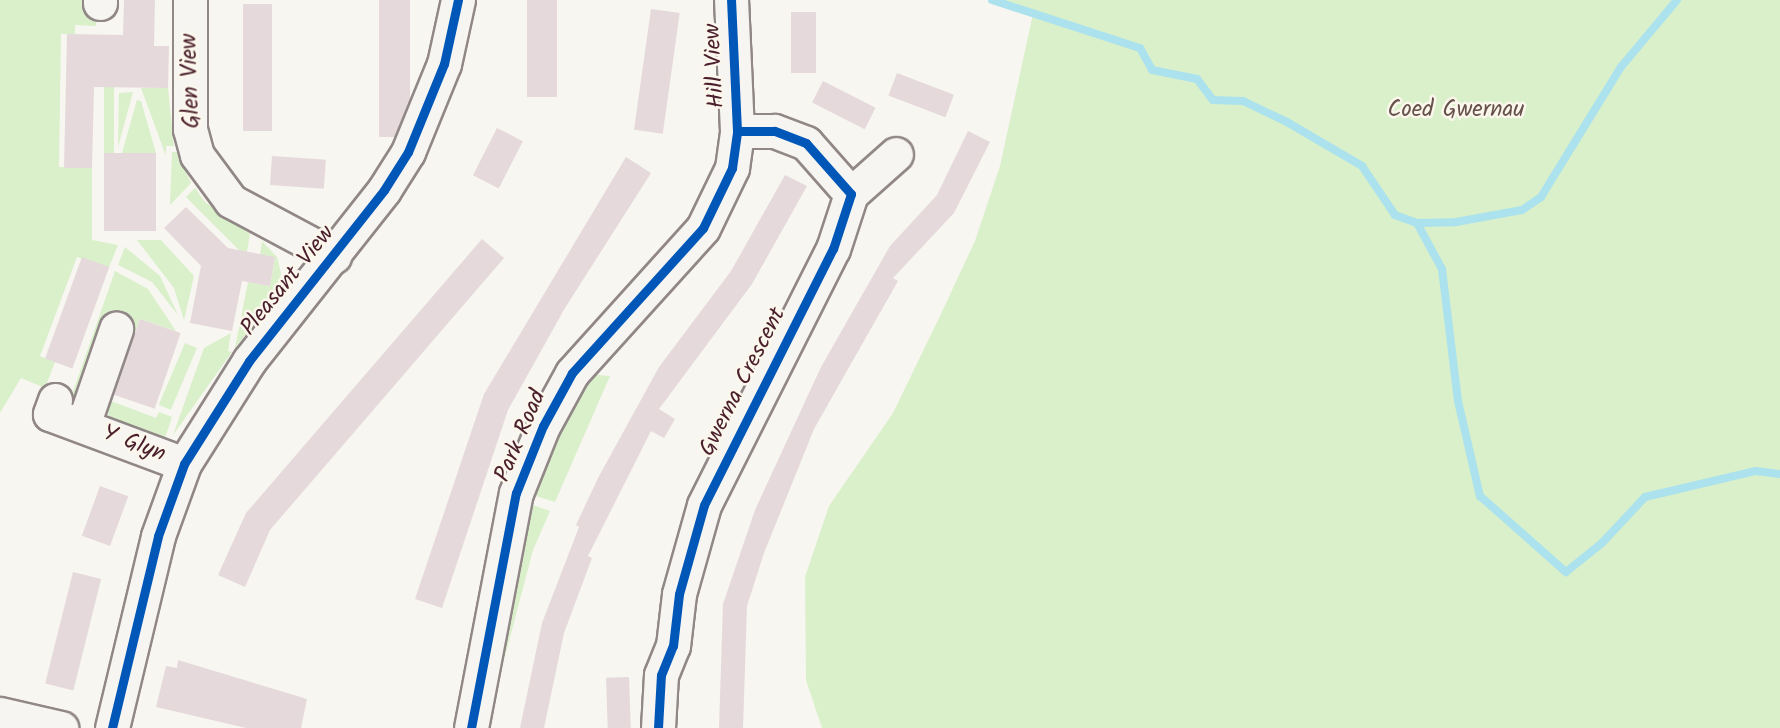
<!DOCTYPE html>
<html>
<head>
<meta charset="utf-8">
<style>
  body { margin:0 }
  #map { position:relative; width:1780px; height:728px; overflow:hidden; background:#f8f6f0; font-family:Kalam,sans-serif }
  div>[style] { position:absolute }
  .green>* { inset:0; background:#d9f0ca; transform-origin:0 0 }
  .stream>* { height:8px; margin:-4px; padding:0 4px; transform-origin:4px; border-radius:4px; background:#ace2ed }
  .building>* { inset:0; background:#e5d9db; transform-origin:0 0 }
  .roads { filter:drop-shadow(2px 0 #918787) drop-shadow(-2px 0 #918787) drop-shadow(0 2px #918787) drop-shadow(0 -2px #918787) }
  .minor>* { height:33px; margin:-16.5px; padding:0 16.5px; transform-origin:16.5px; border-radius:16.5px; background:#f6f5f1 }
  .cycleway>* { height:9px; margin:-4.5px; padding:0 4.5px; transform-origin:4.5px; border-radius:4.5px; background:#0057b8 }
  span { translate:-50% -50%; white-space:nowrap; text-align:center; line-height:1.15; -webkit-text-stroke:5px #fbf7ec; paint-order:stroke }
  .street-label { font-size:23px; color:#4a1f2b }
  .park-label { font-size:23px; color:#67524b }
</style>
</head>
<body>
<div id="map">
  <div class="green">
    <i style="clip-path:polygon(0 0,90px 0,96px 12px,96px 26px,75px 25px,75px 34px,61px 34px,59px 167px,92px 168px,92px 240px,118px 245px,109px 267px,77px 257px,40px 356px,55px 362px,45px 388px,21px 378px,0 413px)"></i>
    <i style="clip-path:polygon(992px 0,1780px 0,1780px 728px,822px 728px,806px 680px,805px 577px,829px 506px,893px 413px,940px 316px,975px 241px,1000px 166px,1033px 14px)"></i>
    <i style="left:104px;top:46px;width:10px;height:147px"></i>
    <i style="clip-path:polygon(141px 88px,168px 88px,174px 146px,166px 146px,166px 156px)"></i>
    <i style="clip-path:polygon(133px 92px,118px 147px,119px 93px)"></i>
    <i style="clip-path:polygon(137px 100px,141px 101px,156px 153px,122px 153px)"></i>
    <i style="clip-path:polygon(172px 152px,177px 152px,191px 183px,170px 205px)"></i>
    <i style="clip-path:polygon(195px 188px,205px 202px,250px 234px,246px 257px,186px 197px)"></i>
    <i style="clip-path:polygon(137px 240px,161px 240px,194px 276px,184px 320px,174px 288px)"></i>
    <i style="clip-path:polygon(262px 241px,277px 257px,281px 273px,277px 294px,235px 348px,248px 282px,270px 286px,275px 258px,260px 255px)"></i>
    <i style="clip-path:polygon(125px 247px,160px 276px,178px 315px,152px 282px,118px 265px)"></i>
    <i style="clip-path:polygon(115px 271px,148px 289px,176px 331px,140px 319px,131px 344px,123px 341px,81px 407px,68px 406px)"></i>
    <i style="clip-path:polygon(231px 333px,228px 351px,232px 352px,173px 435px,204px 348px)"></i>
    <i style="left:185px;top:343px;width:13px;height:67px;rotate:23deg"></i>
    <i style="clip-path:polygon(589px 374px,610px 376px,555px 502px,536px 496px,550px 432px)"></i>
    <i style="clip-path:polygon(103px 398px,156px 418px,159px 412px,172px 417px,165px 438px,112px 419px,102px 406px)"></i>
    <i style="clip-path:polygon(533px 505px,550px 511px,533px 550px,497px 687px,493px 687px,519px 545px)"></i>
  </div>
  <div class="stream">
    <i style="left:992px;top:0;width:156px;rotate:18deg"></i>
    <i style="left:1140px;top:48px;width:25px;rotate:61deg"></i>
    <i style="left:1152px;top:70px;width:46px;rotate:11.3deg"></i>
    <i style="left:1197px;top:79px;width:26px;rotate:53deg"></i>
    <i style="left:1213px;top:100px;width:30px;rotate:2deg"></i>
    <i style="left:1243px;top:101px;width:49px;rotate:25.5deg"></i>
    <i style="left:1287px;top:122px;width:87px;rotate:30.4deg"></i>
    <i style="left:1362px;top:166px;width:59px;rotate:56deg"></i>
    <i style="left:1395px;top:215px;width:23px;rotate:20deg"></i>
    <i style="left:1417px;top:223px;width:39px;rotate:-1deg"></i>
    <i style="left:1456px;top:222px;width:67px;rotate:-10.3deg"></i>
    <i style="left:1522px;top:210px;width:23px;rotate:-34deg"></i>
    <i style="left:1541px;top:197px;width:153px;rotate:-58.4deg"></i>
    <i style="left:1621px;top:67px;width:87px;rotate:-50.1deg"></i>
    <i style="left:1417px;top:223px;width:52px;rotate:61.5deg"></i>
    <i style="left:1442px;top:269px;width:133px;rotate:83.1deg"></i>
    <i style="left:1458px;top:401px;width:98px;rotate:77deg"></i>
    <i style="left:1480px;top:496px;width:115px;rotate:41.5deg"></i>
    <i style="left:1566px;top:572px;width:46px;rotate:-38.9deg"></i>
    <i style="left:1602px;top:543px;width:63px;rotate:-46.9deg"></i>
    <i style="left:1645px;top:497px;width:114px;rotate:-13.2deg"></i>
    <i style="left:1756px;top:471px;width:24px;rotate:7deg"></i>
  </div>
  <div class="building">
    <i style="clip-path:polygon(124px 0,155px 0,154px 46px,169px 46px,168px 88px,94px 87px,92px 168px,64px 168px,67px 34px,123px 35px)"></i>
    <i style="left:379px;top:0;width:31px;height:137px"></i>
    <i style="left:527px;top:0;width:30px;height:97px"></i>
    <i style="left:243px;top:4px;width:29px;height:127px"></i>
    <i style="left:651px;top:9px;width:29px;height:122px;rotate:8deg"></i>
    <i style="left:791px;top:12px;width:25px;height:61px"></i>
    <i style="left:897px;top:73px;width:61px;height:24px;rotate:21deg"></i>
    <i style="left:823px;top:81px;width:59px;height:24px;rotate:27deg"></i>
    <i style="left:497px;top:128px;width:29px;height:53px;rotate:27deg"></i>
    <i style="clip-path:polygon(968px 131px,990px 142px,954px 213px,893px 278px,898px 281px,814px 429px,764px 553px,747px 606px,743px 728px,719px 728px,723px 604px,755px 510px,821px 367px,890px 246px,937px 195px)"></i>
    <i style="left:104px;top:153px;width:52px;height:78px"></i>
    <i style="left:272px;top:156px;width:54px;height:29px;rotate:4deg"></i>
    <i style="clip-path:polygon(626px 157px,651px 173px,565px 308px,508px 410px,442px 608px,415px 599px,484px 394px)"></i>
    <i style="clip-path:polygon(785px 175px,807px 186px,752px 284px,659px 409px,675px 419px,664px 438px,651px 431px,588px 556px,592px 558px,564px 633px,544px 728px,520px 728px,542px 623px,579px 527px,576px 525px,598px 478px,659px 367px,731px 271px)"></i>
    <i style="clip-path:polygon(186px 207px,228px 248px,275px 257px,270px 286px,242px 281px,232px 331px,190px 323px,201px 266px,164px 228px)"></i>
    <i style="clip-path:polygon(482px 239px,504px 258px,270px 530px,245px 587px,218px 575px,246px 513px)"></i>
    <i style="left:82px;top:257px;width:29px;height:108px;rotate:20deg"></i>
    <i style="left:140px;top:319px;width:43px;height:80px;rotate:19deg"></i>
    <i style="left:100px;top:486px;width:30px;height:53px;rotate:20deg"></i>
    <i style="left:73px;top:572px;width:29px;height:115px;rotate:14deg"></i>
    <i style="clip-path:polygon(178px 660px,307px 699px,301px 728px,246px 728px,156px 707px,166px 666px,177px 668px)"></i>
    <i style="left:629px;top:677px;width:51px;height:23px;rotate:88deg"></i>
  </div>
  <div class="roads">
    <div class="minor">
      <i style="left:190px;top:0;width:129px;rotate:90deg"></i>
      <i style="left:190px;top:129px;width:27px;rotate:75deg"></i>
      <i style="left:197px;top:155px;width:57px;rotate:53.5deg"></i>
      <i style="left:231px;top:201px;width:117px;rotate:28.1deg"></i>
      <i style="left:100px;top:3px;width:3px;rotate:-90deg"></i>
      <i style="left:851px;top:194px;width:60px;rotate:-41.6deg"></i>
      <i style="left:55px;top:400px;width:15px;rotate:110deg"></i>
      <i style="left:50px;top:414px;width:143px;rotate:20.5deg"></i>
      <i style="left:83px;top:425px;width:102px;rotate:-71deg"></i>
      <i style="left:0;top:714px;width:63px;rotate:12.9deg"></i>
      <i style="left:112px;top:728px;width:197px;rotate:-76.5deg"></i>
      <i style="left:158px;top:536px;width:77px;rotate:-70.1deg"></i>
      <i style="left:184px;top:464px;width:122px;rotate:-57.7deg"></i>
      <i style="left:249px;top:361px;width:218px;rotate:-51.7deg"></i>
      <i style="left:384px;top:190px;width:45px;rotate:-57.7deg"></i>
      <i style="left:408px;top:152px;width:95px;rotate:-67.8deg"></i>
      <i style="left:444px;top:64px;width:66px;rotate:-77.7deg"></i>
      <i style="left:471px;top:728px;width:239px;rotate:-79.2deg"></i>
      <i style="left:516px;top:493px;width:72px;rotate:-68.1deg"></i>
      <i style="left:543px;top:426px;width:60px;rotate:-61.3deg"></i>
      <i style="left:572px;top:373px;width:195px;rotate:-47.9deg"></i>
      <i style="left:703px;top:228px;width:67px;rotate:-64.2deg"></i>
      <i style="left:732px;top:168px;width:37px;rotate:-82deg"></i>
      <i style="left:737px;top:131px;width:131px;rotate:-92.6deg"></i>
      <i style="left:658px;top:728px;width:53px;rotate:-86.8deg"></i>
      <i style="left:661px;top:675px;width:31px;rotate:-68deg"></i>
      <i style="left:673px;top:646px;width:52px;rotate:-83.4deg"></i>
      <i style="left:679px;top:594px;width:92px;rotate:-74.3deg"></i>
      <i style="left:704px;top:505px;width:287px;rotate:-63.3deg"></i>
      <i style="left:833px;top:249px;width:58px;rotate:-71.9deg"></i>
      <i style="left:851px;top:194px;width:68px;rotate:-131.4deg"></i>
      <i style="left:806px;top:143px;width:34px;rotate:-159deg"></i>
      <i style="left:774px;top:131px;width:37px;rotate:180deg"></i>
    </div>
  </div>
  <div class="cycleway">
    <i style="left:112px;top:728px;width:197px;rotate:-76.5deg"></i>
    <i style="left:158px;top:536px;width:77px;rotate:-70.1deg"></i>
    <i style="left:184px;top:464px;width:122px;rotate:-57.7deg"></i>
    <i style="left:249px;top:361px;width:218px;rotate:-51.7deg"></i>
    <i style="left:384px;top:190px;width:45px;rotate:-57.7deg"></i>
    <i style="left:408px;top:152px;width:95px;rotate:-67.8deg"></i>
    <i style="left:444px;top:64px;width:66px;rotate:-77.7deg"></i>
    <i style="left:471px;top:728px;width:239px;rotate:-79.2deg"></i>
    <i style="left:516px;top:493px;width:72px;rotate:-68.1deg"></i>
    <i style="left:543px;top:426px;width:60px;rotate:-61.3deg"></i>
    <i style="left:572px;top:373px;width:195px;rotate:-47.9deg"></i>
    <i style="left:703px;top:228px;width:67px;rotate:-64.2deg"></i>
    <i style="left:732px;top:168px;width:37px;rotate:-82deg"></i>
    <i style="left:737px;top:131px;width:131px;rotate:-92.6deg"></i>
    <i style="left:658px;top:728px;width:53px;rotate:-86.8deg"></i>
    <i style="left:661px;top:675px;width:31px;rotate:-68deg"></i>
    <i style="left:673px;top:646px;width:52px;rotate:-83.4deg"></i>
    <i style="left:679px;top:594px;width:92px;rotate:-74.3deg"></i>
    <i style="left:704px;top:505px;width:287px;rotate:-63.3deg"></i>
    <i style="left:833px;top:249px;width:58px;rotate:-71.9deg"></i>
    <i style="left:851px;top:194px;width:68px;rotate:-131.4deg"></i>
    <i style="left:806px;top:143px;width:34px;rotate:-159deg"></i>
    <i style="left:774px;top:131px;width:37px;rotate:180deg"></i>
  </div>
  <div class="street-label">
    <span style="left:715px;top:66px;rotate:-93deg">Hill View</span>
    <span style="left:191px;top:81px;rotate:-92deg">Glen View</span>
    <span style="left:288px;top:281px;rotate:-51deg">Pleasant View</span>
    <span style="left:743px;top:382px;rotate:-63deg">Gwerna Crescent</span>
    <span style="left:521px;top:436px;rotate:-67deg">Park Road</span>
    <span style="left:134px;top:444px;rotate:21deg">Y Glyn</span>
  </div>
  <div class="park-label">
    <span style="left:1456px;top:110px">Coed Gwernau</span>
  </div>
</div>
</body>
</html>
